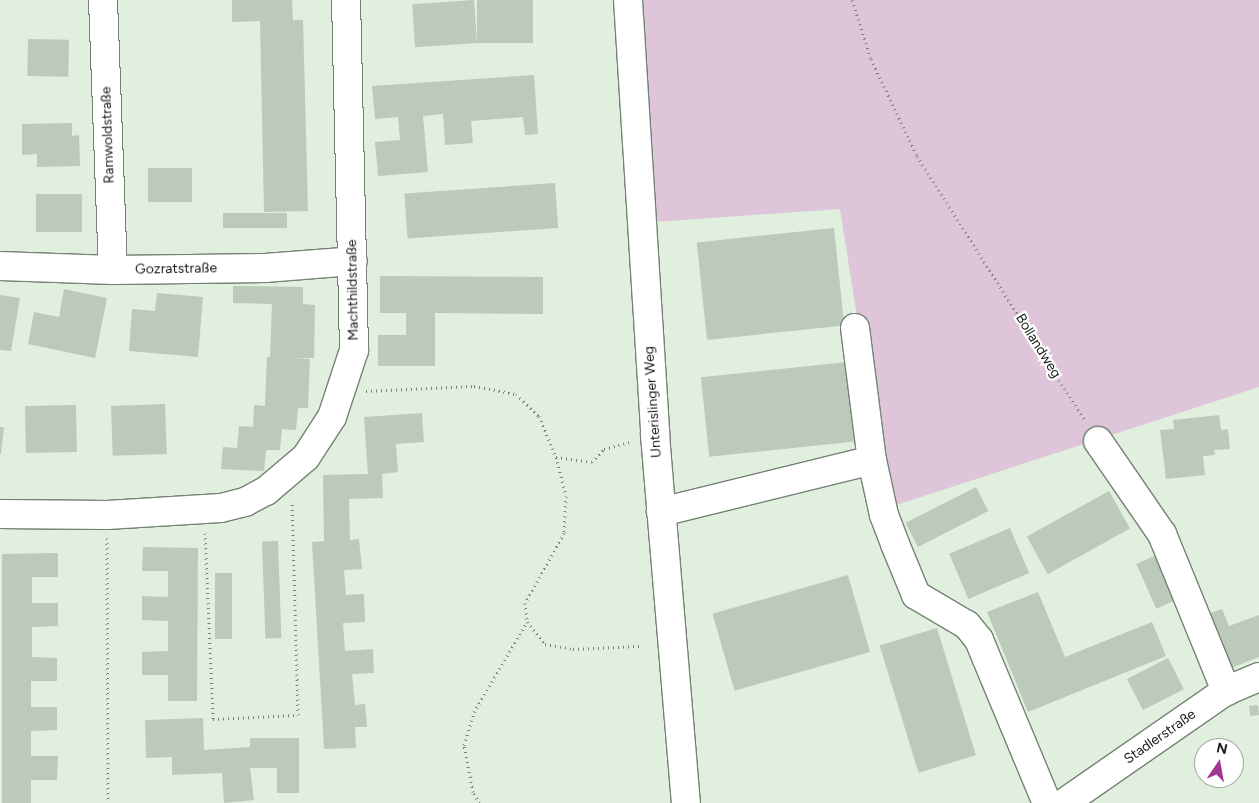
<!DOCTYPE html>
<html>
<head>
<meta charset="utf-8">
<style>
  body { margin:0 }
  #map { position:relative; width:1259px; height:803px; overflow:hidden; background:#e0efde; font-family:Figtree,sans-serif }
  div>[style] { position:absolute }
  .green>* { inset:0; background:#dec5d9 }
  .building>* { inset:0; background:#bbcaba; transform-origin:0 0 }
  .path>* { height:3px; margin-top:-1.5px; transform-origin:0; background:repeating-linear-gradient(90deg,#788177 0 1px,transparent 0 5px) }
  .roads { filter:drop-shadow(1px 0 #748273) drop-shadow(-1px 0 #748273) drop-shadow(0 1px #748273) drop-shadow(0 -1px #748273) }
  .minor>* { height:28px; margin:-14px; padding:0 14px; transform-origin:14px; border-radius:14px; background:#fff }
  span { translate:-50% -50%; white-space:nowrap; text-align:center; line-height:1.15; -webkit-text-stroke:4.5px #fff; paint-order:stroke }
  .street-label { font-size:14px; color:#191e19 }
  .north { position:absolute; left:1194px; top:738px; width:50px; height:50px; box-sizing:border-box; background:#fff; border:1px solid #a3a5a3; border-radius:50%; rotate:12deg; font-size:14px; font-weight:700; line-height:20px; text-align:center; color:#191e19 }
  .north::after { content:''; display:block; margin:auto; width:18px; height:22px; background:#a43796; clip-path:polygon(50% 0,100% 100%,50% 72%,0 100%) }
</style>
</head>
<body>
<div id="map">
  <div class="green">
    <i style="clip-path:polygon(642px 0,1259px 0,1259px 387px,887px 508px,840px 209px,654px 222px)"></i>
  </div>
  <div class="building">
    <i style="clip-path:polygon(232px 0,292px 0,293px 20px,303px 20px,308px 211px,264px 212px,260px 21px,232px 22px)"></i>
    <i style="left:474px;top:0;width:43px;height:62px;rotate:86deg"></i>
    <i style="left:477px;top:0;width:56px;height:43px"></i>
    <i style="left:28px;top:39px;width:41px;height:37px;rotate:1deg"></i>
    <i style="clip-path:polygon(534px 75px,538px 134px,525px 135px,523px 117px,471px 121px,473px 143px,445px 145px,443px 114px,423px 116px,428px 172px,378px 176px,375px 142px,400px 140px,398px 117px,375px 119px,372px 86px)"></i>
    <i style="clip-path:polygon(72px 123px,72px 136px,79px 135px,80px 166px,37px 167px,37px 154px,22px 155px,22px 124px)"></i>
    <i style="left:148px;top:168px;width:44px;height:34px"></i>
    <i style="left:555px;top:183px;width:45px;height:151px;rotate:86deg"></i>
    <i style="left:36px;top:194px;width:46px;height:38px"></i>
    <i style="left:287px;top:213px;width:15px;height:64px;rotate:90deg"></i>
    <i style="left:834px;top:228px;width:98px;height:138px;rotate:84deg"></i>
    <i style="clip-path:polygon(380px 276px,543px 277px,543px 314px,435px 313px,435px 366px,378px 366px,378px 335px,406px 335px,406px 313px,380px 313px)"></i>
    <i style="clip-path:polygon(233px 286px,303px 287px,303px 304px,315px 305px,314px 358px,293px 358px,310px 359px,308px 408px,298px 408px,296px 430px,282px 429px,280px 450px,266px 450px,264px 471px,221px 469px,223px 447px,237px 448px,239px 426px,253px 427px,254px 405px,265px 406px,267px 357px,270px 357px,272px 304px,233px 303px)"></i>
    <i style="clip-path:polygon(64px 289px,107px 298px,95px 358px,28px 344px,34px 312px,59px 317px)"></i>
    <i style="clip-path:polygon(157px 293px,203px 297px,198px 357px,129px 351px,132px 309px,155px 311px)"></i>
    <i style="clip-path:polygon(0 295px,20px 298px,11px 351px,0 350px)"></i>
    <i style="left:856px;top:361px;width:80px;height:156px;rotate:84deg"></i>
    <i style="left:165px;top:404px;width:50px;height:54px;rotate:88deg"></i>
    <i style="left:76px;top:405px;width:47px;height:51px;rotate:89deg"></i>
    <i style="clip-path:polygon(422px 413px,424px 442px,396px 444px,398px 472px,382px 474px,383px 498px,349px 499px,350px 540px,359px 539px,362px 569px,344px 570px,346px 595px,364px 594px,365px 622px,343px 623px,345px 651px,373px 649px,374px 673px,352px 674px,355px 705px,365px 704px,367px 727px,355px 727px,356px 748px,324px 749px,312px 542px,324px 541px,323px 475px,368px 474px,364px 417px)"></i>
    <i style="clip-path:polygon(1219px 415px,1221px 430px,1228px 429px,1230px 449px,1214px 450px,1215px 455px,1203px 456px,1205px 475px,1166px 479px,1160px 430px,1174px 429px,1173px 420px)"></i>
    <i style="clip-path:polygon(0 427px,4px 427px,1px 454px,0 454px)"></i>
    <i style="left:976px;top:487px;width:27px;height:79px;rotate:63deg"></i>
    <i style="left:1109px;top:491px;width:43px;height:94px;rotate:61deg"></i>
    <i style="left:1010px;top:528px;width:49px;height:66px;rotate:67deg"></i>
    <i style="left:278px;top:541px;width:97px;height:16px;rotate:88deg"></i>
    <i style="clip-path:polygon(143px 547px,198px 548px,197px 701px,168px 701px,168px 675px,142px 675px,142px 652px,168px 651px,168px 621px,142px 620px,142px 596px,168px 597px,168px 571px,142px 571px)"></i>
    <i style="clip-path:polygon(58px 553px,58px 577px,32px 577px,32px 603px,58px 603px,58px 626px,32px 627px,32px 657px,57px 658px,57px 681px,31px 681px,31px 707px,57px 707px,57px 730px,31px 731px,31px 756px,58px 756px,57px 780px,31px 780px,31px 803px,2px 803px,2px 554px)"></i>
    <i style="left:1161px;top:553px;width:49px;height:27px;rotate:66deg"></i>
    <i style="left:215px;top:573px;width:17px;height:66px"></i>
    <i style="left:848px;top:575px;width:80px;height:141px;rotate:74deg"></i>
    <i style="clip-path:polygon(1038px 592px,1065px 657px,1152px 622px,1166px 656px,1028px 712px,987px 612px)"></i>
    <i style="clip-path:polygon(1222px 609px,1229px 626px,1259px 615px,1259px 657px,1226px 670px,1205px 615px)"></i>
    <i style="left:937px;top:628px;width:133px;height:60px;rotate:73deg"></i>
    <i style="left:1168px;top:658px;width:35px;height:46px;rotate:63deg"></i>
    <i style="left:1258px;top:705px;width:10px;height:9px;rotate:84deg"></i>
    <i style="clip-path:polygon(203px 718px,204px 750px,250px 747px,250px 738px,299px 738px,299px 793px,277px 793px,277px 768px,250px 768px,254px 800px,224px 803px,222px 773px,172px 775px,172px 757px,146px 758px,145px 720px)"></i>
  </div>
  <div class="path">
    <i style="left:852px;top:0;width:62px;rotate:72.1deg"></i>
    <i style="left:871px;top:59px;width:107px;rotate:64.6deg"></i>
    <i style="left:917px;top:156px;width:315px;rotate:57.6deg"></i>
    <i style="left:366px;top:391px;width:108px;rotate:-2.7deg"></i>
    <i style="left:474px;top:386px;width:43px;rotate:10.8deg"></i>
    <i style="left:516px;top:394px;width:32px;rotate:44deg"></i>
    <i style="left:539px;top:416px;width:44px;rotate:67.5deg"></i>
    <i style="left:556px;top:457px;width:40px;rotate:75.6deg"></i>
    <i style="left:566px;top:496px;width:37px;rotate:93deg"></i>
    <i style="left:564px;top:533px;width:80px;rotate:119.1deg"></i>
    <i style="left:525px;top:603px;width:19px;rotate:84deg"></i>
    <i style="left:527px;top:622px;width:28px;rotate:51deg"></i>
    <i style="left:545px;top:644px;width:28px;rotate:10deg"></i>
    <i style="left:573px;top:649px;width:66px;rotate:-2.6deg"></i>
    <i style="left:556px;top:457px;width:36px;rotate:8deg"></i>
    <i style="left:592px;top:462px;width:18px;rotate:-47deg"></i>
    <i style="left:604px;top:449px;width:30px;rotate:-15deg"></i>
    <i style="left:205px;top:533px;width:186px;rotate:87.5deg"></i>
    <i style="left:213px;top:719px;width:85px;rotate:-2.7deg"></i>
    <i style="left:298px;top:715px;width:213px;rotate:-91.6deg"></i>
    <i style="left:107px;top:538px;width:265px;rotate:89.8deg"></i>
    <i style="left:479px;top:803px;width:13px;rotate:-119deg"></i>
    <i style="left:473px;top:792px;width:48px;rotate:-100.8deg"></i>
    <i style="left:464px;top:745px;width:34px;rotate:-73deg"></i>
    <i style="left:474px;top:712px;width:104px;rotate:-59.5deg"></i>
  </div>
  <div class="roads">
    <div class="minor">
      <i style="left:103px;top:0;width:270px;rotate:87.9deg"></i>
      <i style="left:628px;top:0;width:436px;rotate:86.4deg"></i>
      <i style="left:655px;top:435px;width:369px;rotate:85.2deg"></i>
      <i style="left:0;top:266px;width:113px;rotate:2deg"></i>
      <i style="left:113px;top:270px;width:152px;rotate:-0.8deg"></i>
      <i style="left:265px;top:268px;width:88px;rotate:-4.5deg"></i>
      <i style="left:855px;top:328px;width:133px;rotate:82.7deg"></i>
      <i style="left:872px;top:460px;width:56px;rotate:77.7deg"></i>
      <i style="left:884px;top:515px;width:31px;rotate:69deg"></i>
      <i style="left:895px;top:544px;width:55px;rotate:67.6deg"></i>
      <i style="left:916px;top:595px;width:59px;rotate:30.5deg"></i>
      <i style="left:967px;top:625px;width:19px;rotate:51deg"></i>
      <i style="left:979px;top:640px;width:177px;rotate:67.4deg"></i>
      <i style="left:1098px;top:441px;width:113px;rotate:55.5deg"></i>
      <i style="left:1162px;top:534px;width:170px;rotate:67.8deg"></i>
      <i style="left:661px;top:512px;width:217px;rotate:-13.8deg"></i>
      <i style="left:0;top:514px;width:107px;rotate:0.5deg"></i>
      <i style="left:107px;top:515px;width:114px;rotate:-3.5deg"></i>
      <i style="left:221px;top:508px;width:25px;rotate:-14deg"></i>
      <i style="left:245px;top:502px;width:24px;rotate:-28deg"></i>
      <i style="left:266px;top:491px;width:52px;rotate:-40.4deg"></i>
      <i style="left:306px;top:457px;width:48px;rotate:-57deg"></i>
      <i style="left:332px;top:417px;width:71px;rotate:-71.8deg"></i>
      <i style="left:354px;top:350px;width:350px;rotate:-91.3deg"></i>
      <i style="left:1064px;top:803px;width:197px;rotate:-34.7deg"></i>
      <i style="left:1226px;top:691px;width:36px;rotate:-23deg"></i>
    </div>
  </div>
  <div class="street-label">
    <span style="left:108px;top:135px;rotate:-92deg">Ramwoldstraße</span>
    <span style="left:176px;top:269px;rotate:-1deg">Gozratstraße</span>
    <span style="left:353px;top:290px;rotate:-91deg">Machthildstraße</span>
    <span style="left:1038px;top:346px;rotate:58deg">Bollandweg</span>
    <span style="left:653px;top:402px;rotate:-94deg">Unterislinger Weg</span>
    <span style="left:1160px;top:737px;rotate:-35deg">Stadlerstraße</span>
  </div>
  <div class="north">N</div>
</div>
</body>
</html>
